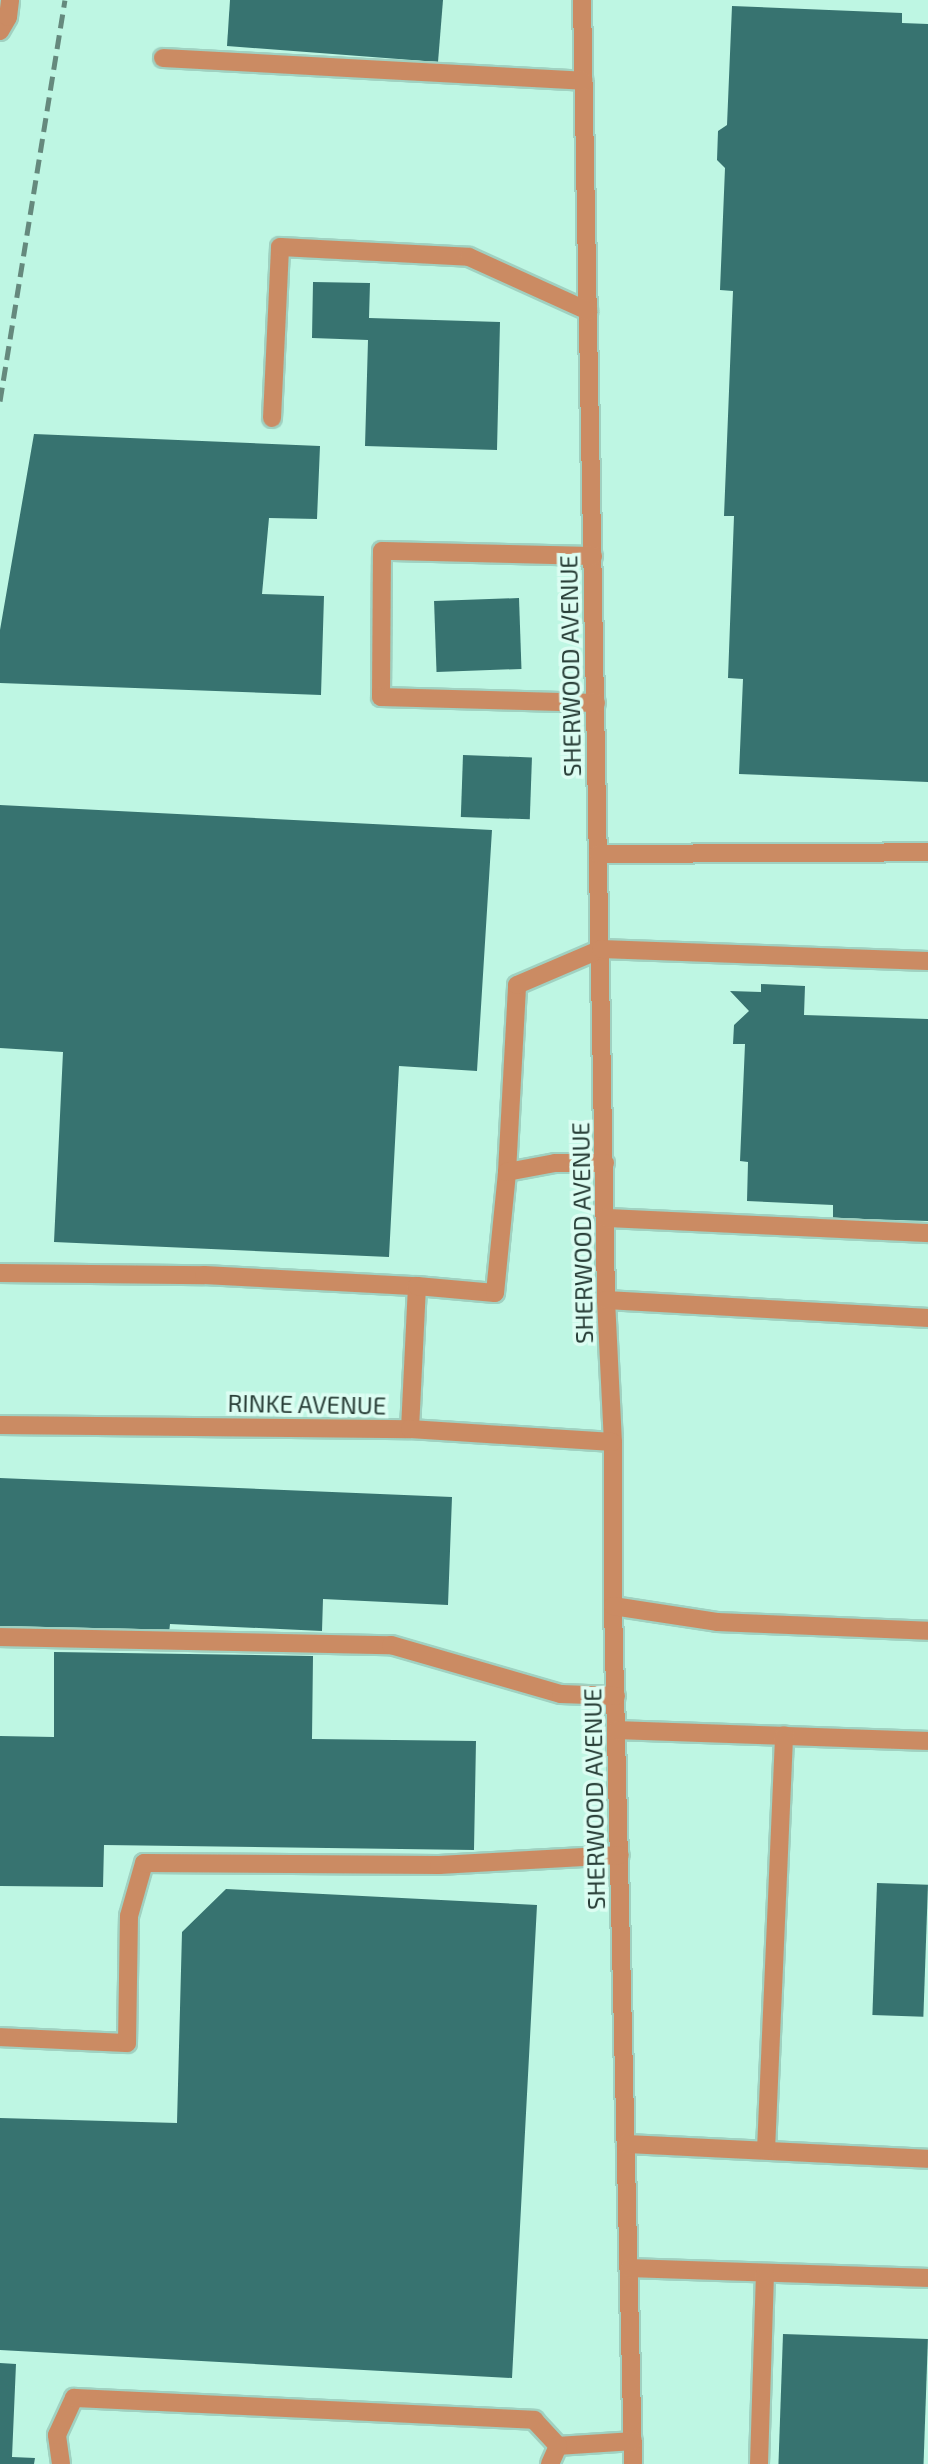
<!DOCTYPE html>
<html>
<head>
<meta charset="utf-8">
<style>
  body { margin:0 }
  #map { position:relative; width:928px; height:2464px; overflow:hidden; background:#bef6e3; font-family:"Exo 2",sans-serif }
  div>[style] { position:absolute }
  .building>* { inset:0; background:#377370; transform-origin:0 0 }
  .roads { filter:drop-shadow(2px 0 #a0d1c1) drop-shadow(-2px 0 #a0d1c1) drop-shadow(0 2px #a0d1c1) drop-shadow(0 -2px #a0d1c1) }
  .minor>* { height:18px; margin:-9px; padding:0 9px; transform-origin:9px; border-radius:9px; background:#cb8b63 }
  .rail>* { height:5px; margin-top:-2.5px; transform-origin:0; background:repeating-linear-gradient(90deg,#65897d 0 14px,transparent 0 21px) }
  span { translate:-50% -50%; white-space:nowrap; text-align:center; line-height:1.15; -webkit-text-stroke:7px #dcfdf2; paint-order:stroke }
  .street-label { font-size:24px; color:#283e37 }
</style>
</head>
<body>
<div id="map">
  <div class="building">
    <i style="clip-path:polygon(230px 0,443px 0,438px 62px,227px 46px)"></i>
    <i style="clip-path:polygon(732px 6px,902px 13px,902px 23px,928px 24px,928px 782px,739px 774px,743px 679px,728px 678px,734px 516px,724px 516px,733px 291px,720px 290px,725px 168px,717px 160px,718px 131px,727px 125px)"></i>
    <i style="clip-path:polygon(313px 282px,370px 283px,369px 318px,500px 322px,497px 450px,365px 446px,368px 340px,312px 338px)"></i>
    <i style="clip-path:polygon(34px 434px,320px 446px,317px 519px,269px 518px,262px 594px,324px 596px,321px 695px,0 683px,0 630px)"></i>
    <i style="left:519px;top:598px;width:71px;height:85px;rotate:88deg"></i>
    <i style="left:463px;top:755px;width:69px;height:62px;rotate:2deg"></i>
    <i style="clip-path:polygon(0 805px,492px 830px,477px 1071px,399px 1066px,389px 1257px,54px 1242px,63px 1052px,0 1048px)"></i>
    <i style="clip-path:polygon(761px 984px,805px 986px,804px 1015px,928px 1019px,928px 1221px,833px 1218px,833px 1205px,747px 1201px,748px 1162px,740px 1161px,745px 1044px,733px 1044px,734px 1025px,749px 1011px,730px 991px,761px 992px)"></i>
    <i style="clip-path:polygon(0 1478px,452px 1497px,448px 1605px,323px 1599px,322px 1631px,170px 1624px,169px 1633px,0 1626px)"></i>
    <i style="clip-path:polygon(54px 1652px,313px 1656px,312px 1739px,476px 1741px,474px 1850px,104px 1845px,103px 1887px,0 1886px,0 1736px,54px 1737px)"></i>
    <i style="left:877px;top:1883px;width:51px;height:132px;rotate:2deg"></i>
    <i style="clip-path:polygon(226px 1889px,537px 1905px,512px 2378px,0 2350px,0 2118px,177px 2123px,182px 1932px)"></i>
    <i style="left:783px;top:2334px;width:145px;height:130px;rotate:2deg"></i>
    <i style="clip-path:polygon(0 2363px,16px 2364px,12px 2457px,35px 2458px,34px 2464px,0 2464px)"></i>
  </div>
  <div class="roads">
    <div class="minor">
      <i style="left:582px;top:0;width:1300px;rotate:88.94deg"></i>
      <i style="left:606px;top:1300px;width:142px;rotate:87.2deg"></i>
      <i style="left:613px;top:1442px;width:164px;rotate:90deg"></i>
      <i style="left:613px;top:1606px;width:858px;rotate:88.66deg"></i>
      <i style="left:0;top:31px;width:16px;rotate:-60deg"></i>
      <i style="left:8px;top:17px;width:17px;rotate:-83deg"></i>
      <i style="left:163px;top:58px;width:421px;rotate:3.1deg"></i>
      <i style="left:272px;top:418px;width:171px;rotate:-87.3deg"></i>
      <i style="left:280px;top:247px;width:189px;rotate:3deg"></i>
      <i style="left:469px;top:257px;width:131px;rotate:24.4deg"></i>
      <i style="left:593px;top:556px;width:211px;rotate:-178.6deg"></i>
      <i style="left:382px;top:551px;width:146px;rotate:90.4deg"></i>
      <i style="left:381px;top:697px;width:215px;rotate:1.6deg"></i>
      <i style="left:598px;top:854px;width:330px;rotate:-0.3deg"></i>
      <i style="left:507px;top:1172px;width:187px;rotate:-86.9deg"></i>
      <i style="left:517px;top:985px;width:91px;rotate:-23.2deg"></i>
      <i style="left:601px;top:949px;width:327px;rotate:2.1deg"></i>
      <i style="left:606px;top:1218px;width:322px;rotate:2.7deg"></i>
      <i style="left:0;top:1273px;width:204px;rotate:0.6deg"></i>
      <i style="left:204px;top:1275px;width:213px;rotate:3deg"></i>
      <i style="left:417px;top:1286px;width:143px;rotate:92.8deg"></i>
      <i style="left:417px;top:1286px;width:78px;rotate:5.1deg"></i>
      <i style="left:495px;top:1293px;width:122px;rotate:-84.3deg"></i>
      <i style="left:507px;top:1172px;width:49px;rotate:-10.6deg"></i>
      <i style="left:555px;top:1163px;width:50px"></i>
      <i style="left:606px;top:1300px;width:323px;rotate:3.2deg"></i>
      <i style="left:0;top:1425px;width:410px;rotate:0.6deg"></i>
      <i style="left:410px;top:1429px;width:203px;rotate:3.7deg"></i>
      <i style="left:613px;top:1606px;width:105px;rotate:8.7deg"></i>
      <i style="left:717px;top:1622px;width:211px;rotate:2.4deg"></i>
      <i style="left:0;top:1637px;width:391px;rotate:1.2deg"></i>
      <i style="left:391px;top:1645px;width:177px;rotate:16.1deg"></i>
      <i style="left:561px;top:1694px;width:55px;rotate:2.1deg"></i>
      <i style="left:617px;top:1730px;width:311px;rotate:2deg"></i>
      <i style="left:0;top:2037px;width:127px;rotate:2.7deg"></i>
      <i style="left:127px;top:2043px;width:127px;rotate:-89.1deg"></i>
      <i style="left:129px;top:1916px;width:55px;rotate:-74.2deg"></i>
      <i style="left:144px;top:1863px;width:295px;rotate:0.4deg"></i>
      <i style="left:439px;top:1865px;width:181px;rotate:-3.2deg"></i>
      <i style="left:626px;top:2144px;width:302px;rotate:2.8deg"></i>
      <i style="left:766px;top:2150px;width:415px;rotate:-87.5deg"></i>
      <i style="left:629px;top:2268px;width:299px;rotate:1.9deg"></i>
      <i style="left:558px;top:2446px;width:75px;rotate:-3.8deg"></i>
      <i style="left:61px;top:2464px;width:29px;rotate:-98deg"></i>
      <i style="left:57px;top:2435px;width:41px;rotate:-65.3deg"></i>
      <i style="left:74px;top:2398px;width:461px;rotate:2.7deg"></i>
      <i style="left:534px;top:2420px;width:35px;rotate:47deg"></i>
      <i style="left:550px;top:2464px;width:20px;rotate:-66deg"></i>
      <i style="left:759px;top:2464px;width:191px;rotate:-88.2deg"></i>
    </div>
  </div>
  <div class="rail">
    <i style="left:0;top:401px;width:406px;rotate:-80.8deg"></i>
  </div>
  <div class="street-label">
    <span style="left:570px;top:666px;rotate:-91deg">SHERWOOD AVENUE</span>
    <span style="left:582px;top:1233px;rotate:-91deg">SHERWOOD AVENUE</span>
    <span style="left:307px;top:1404px;rotate:1deg">RINKE AVENUE</span>
    <span style="left:594px;top:1799px;rotate:-91deg">SHERWOOD AVENUE</span>
  </div>
</div>
</body>
</html>
